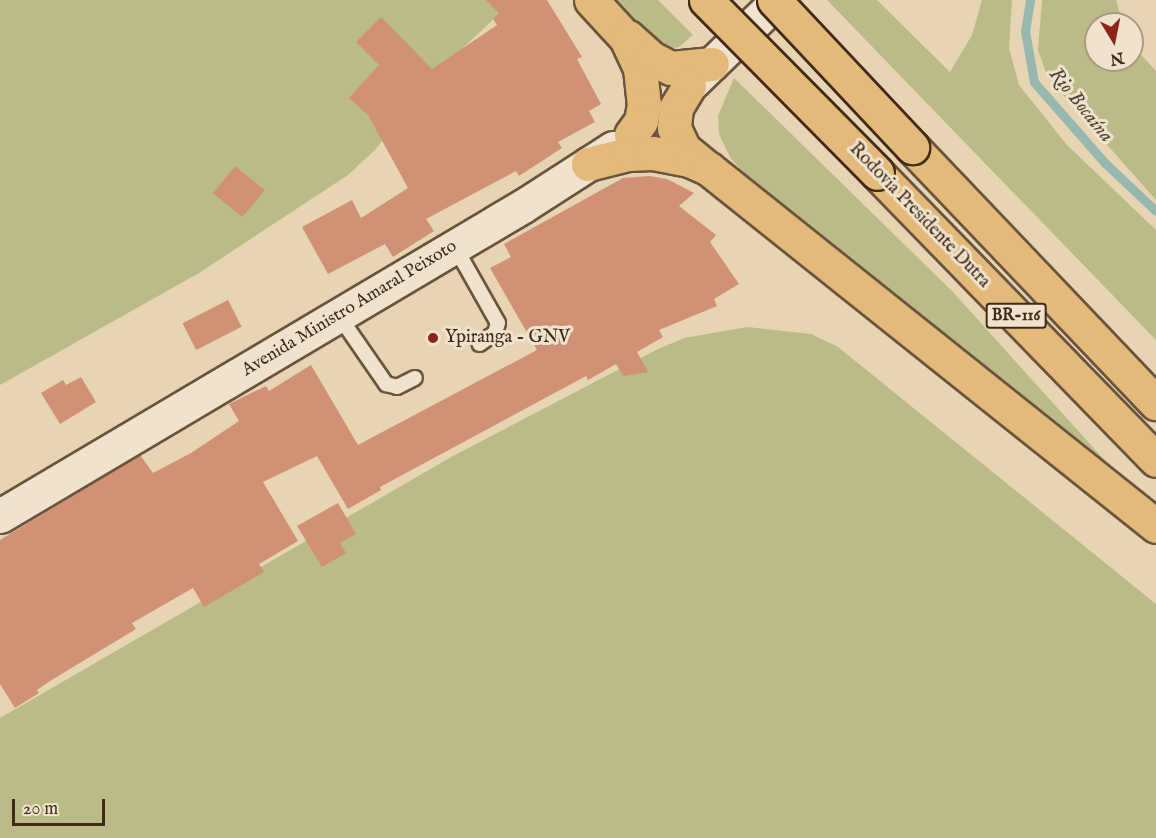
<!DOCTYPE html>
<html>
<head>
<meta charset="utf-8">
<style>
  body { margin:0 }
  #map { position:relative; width:1156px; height:838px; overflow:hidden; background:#e6d4b2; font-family:"IM FELL English",serif }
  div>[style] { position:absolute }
  .green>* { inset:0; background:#bb8 }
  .stream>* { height:9px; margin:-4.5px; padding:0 4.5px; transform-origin:4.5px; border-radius:4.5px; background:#96b8ae }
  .building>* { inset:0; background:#d19174; transform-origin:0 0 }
  .roads { filter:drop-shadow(2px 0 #6a543e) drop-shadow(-2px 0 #6a543e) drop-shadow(0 2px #6a543e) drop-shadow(0 -2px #6a543e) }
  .service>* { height:14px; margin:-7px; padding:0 7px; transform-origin:7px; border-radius:7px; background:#efe3cd }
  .secondary>* { height:33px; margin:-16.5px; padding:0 16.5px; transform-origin:16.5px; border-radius:16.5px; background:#efe3cd }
  .motorway>* { height:33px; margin:-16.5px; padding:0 16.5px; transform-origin:16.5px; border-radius:16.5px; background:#e3ba79 }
  .bridges { filter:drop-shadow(2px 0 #412a18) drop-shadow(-2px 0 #412a18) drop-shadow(0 2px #412a18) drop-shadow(0 -2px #412a18) }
  .motorway-bridge>* { height:33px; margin:-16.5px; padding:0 16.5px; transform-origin:16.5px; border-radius:16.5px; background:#e3ba79 }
  .dots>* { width:16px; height:16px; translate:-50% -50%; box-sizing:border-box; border:3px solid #efe3cd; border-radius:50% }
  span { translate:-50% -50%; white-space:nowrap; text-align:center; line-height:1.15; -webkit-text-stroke:6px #efe3cd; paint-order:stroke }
  .shield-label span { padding:2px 4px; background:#efe3cd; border:2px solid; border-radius:4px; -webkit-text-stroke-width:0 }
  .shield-label { font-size:16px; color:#412a18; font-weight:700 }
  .street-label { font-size:18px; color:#412a18 }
  .poi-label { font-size:18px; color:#412a18 }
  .left { translate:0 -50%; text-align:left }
  .water-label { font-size:20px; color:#524636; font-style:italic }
  .north { position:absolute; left:1084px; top:12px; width:60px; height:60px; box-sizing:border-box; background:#efe3cd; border:2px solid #a99985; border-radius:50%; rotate:170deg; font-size:16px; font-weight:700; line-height:24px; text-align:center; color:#412a18 }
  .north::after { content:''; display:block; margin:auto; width:21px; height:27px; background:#8f2418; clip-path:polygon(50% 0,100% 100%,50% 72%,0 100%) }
  .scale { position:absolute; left:12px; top:799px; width:93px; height:27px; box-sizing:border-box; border:3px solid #412a18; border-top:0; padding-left:8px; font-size:18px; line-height:21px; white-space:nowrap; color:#412a18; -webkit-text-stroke:4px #efe3cd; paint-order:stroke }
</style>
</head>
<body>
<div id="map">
  <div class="green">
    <i style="clip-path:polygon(0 0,514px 0,431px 78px,375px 150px,348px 175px,199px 273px,0 385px)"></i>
    <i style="clip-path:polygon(614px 0,658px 0,693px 35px,679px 47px,666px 49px,655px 42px)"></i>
    <i style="clip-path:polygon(827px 0,877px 0,950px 72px,972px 35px,982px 0,1012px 0,1009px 48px,1019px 85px,1067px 145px,1156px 230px,1156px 340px)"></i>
    <i style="clip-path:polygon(1042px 0,1116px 0,1123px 24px,1096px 24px,1096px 60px,1132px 60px,1132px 45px,1156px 71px,1156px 200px,1048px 78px,1038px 50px)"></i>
    <i style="clip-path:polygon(734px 78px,953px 292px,1126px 484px,770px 200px,731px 159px,719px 134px,718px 116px)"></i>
    <i style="clip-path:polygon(747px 327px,811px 334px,838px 347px,1156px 604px,1156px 838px,0 838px,0 718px,453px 456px,656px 350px,684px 338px)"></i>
  </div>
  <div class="stream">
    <i style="left:1030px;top:0;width:31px;rotate:99deg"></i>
    <i style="left:1025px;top:31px;width:52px;rotate:80deg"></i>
    <i style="left:1034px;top:82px;width:108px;rotate:48.8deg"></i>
    <i style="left:1105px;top:163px;width:70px;rotate:43.3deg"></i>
  </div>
  <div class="building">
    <i style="clip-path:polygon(486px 0,547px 0,582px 57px,577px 59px,601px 104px,589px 111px,595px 122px,558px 142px,562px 148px,519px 176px,516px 171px,426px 219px,434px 231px,393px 257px,385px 244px,328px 274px,302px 227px,352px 200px,361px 218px,408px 188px,368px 115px,349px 98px,379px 65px,356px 42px,381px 17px,432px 69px,497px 25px,493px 19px,499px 13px)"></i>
    <i style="left:235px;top:166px;width:38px;height:35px;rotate:39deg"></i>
    <i style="clip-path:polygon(649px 176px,667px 179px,694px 193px,679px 206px,716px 235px,710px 242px,739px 284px,714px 299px,717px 306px,659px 330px,663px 337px,637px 352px,648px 372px,623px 376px,616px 364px,588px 380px,586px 376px,380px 487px,381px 490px,348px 509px,317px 456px,263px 482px,298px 541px,259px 564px,264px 572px,204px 607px,193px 588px,132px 623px,136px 629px,50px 681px,37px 690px,39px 693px,15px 708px,0 684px,0 540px,140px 455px,153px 473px,191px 453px,239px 421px,229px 404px,266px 386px,269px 391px,311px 365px,358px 445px,537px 350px,490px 268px,511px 257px,504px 244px,623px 178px)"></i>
    <i style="left:228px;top:300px;width:30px;height:51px;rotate:63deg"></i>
    <i style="clip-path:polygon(81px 377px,96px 402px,60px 424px,41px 393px,63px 380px,66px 385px)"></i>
    <i style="clip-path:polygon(338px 503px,356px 534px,340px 543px,346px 553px,322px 567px,297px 526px)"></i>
  </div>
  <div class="roads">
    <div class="service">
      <i style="left:455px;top:247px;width:87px;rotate:60.5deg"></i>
      <i style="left:498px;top:323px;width:10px;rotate:107deg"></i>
      <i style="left:495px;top:333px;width:19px;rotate:145deg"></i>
      <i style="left:339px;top:316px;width:83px;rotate:55.3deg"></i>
      <i style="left:386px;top:384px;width:11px;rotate:15deg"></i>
      <i style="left:397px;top:387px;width:20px;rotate:-27deg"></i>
    </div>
    <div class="secondary">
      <i style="left:692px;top:83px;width:120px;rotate:-44deg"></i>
      <i style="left:0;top:516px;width:608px;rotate:-30.66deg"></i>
      <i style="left:523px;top:206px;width:107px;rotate:-32.8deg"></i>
    </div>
    <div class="motorway">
      <i style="left:591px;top:0;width:52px;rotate:47.4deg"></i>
      <i style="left:626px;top:38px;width:33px;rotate:65deg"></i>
      <i style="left:640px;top:68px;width:36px;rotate:84deg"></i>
      <i style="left:644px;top:104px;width:17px;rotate:100deg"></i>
      <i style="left:641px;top:121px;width:17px;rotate:126deg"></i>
      <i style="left:628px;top:37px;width:31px;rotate:42deg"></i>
      <i style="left:651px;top:58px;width:22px;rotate:27deg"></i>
      <i style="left:671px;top:68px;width:41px;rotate:-5.6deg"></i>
      <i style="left:689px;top:86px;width:26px;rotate:121deg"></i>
      <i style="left:676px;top:108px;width:20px;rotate:96deg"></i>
      <i style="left:674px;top:128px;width:23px;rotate:65deg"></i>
      <i style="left:684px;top:149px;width:27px;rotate:39deg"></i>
      <i style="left:912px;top:147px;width:354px;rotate:46.4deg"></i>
      <i style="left:588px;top:164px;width:41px;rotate:-14deg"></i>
      <i style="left:628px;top:154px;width:25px;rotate:-2deg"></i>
      <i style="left:653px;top:153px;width:37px;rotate:11deg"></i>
      <i style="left:689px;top:160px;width:22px;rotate:24deg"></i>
      <i style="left:709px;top:169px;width:572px;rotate:38.61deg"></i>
      <i style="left:877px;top:173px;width:400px;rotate:45.8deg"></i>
    </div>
  </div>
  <div class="bridges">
    <div class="motorway-bridge">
      <i style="left:706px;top:0;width:243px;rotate:45.3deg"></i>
      <i style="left:774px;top:0;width:202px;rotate:46.8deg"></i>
    </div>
  </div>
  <div class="dots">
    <i style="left:433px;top:338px;background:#8f2418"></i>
  </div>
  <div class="shield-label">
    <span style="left:1016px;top:316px">BR-116</span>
  </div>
  <div class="street-label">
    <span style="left:919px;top:216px;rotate:46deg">Rodovia Presidente Dutra</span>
    <span style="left:350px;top:309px;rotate:-31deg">Avenida Ministro Amaral Peixoto</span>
  </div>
  <div class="poi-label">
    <span class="left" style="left:445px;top:338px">Ypiranga - GNV</span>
  </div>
  <div class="water-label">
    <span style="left:1081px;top:105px;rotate:51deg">Rio Bocaína</span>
  </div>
  <div class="north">N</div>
  <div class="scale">20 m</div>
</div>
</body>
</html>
